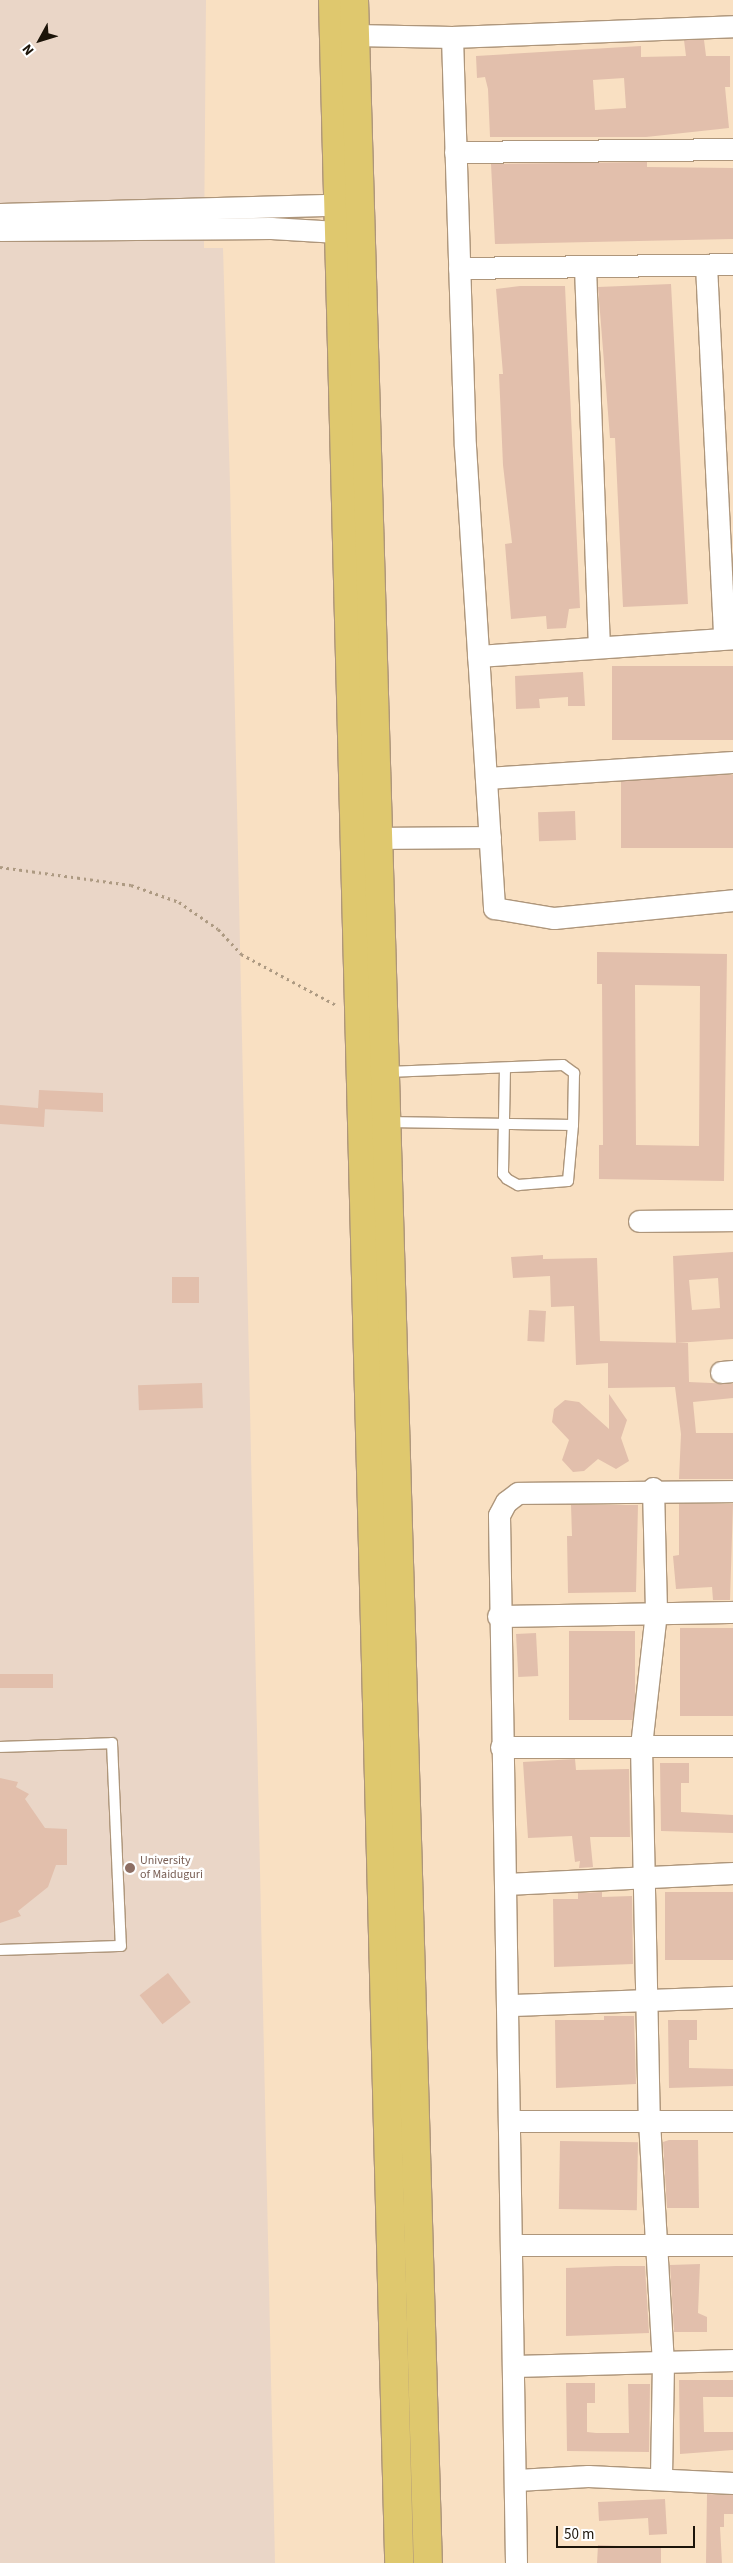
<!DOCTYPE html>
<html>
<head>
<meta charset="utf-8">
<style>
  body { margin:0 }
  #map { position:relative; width:733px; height:2563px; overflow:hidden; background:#f9e0c2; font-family:"Source Sans 3",sans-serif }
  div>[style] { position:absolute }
  .education>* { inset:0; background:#ead6c7 }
  .building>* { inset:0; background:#e2bfac; transform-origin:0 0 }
  .path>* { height:3px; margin-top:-1.5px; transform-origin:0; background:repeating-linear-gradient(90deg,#ad9a82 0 2.5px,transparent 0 6.5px) }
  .roads { filter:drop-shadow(1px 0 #ae967b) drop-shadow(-1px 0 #ae967b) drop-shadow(0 1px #ae967b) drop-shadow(0 -1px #ae967b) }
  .service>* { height:10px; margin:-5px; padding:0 5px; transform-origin:5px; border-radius:5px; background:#fff }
  .minor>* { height:21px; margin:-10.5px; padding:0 10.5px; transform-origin:10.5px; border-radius:10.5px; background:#fff }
  .trunk>* { height:28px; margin:-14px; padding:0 14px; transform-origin:14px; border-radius:14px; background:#dfc86e }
  .dots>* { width:14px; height:14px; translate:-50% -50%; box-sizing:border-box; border:2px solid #fff; border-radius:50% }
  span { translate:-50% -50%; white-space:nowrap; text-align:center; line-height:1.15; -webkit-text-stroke:5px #fff; paint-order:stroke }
  .education-label { font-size:12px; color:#785e54 }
  .left { translate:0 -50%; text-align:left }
  .north { position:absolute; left:15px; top:15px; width:50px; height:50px; -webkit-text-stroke:4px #fff; paint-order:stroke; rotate:231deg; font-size:14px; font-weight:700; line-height:20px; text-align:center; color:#1c1409 }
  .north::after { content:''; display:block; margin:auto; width:18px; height:22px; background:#1c1409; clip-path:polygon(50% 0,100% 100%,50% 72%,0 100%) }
  .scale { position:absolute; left:556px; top:2526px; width:139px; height:22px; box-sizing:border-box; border:2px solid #1c1409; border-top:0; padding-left:6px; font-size:15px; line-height:18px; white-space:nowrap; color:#1c1409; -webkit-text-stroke:4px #fff; paint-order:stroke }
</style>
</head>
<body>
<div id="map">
  <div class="education">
    <i style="clip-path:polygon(0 0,206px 0,204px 248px,223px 248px,230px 483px,275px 2563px,0 2563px)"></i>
  </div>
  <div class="building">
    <i style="clip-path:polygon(evenodd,684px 40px,704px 40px,706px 56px,730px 56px,730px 87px,725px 87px,729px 128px,646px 137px,490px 137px,488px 89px,485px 77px,477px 78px,476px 56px,641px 46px,641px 57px,686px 56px,684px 40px,624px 78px,626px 108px,595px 110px,593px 80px,624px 78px)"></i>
    <i style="clip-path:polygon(647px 162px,647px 167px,733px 168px,733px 239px,495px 244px,491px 164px)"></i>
    <i style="clip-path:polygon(671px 284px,688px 604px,623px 607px,615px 438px,610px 438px,598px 287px)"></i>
    <i style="clip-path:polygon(520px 286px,565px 286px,580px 608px,569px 609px,566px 628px,547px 629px,546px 616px,511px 619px,505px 544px,512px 543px,503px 465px,499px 374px,503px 374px,496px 289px)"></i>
    <i style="left:733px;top:666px;width:74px;height:121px;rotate:90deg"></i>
    <i style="clip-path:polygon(583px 672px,585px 706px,568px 706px,568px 697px,539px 699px,540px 708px,516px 709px,515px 676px)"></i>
    <i style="left:733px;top:775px;width:73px;height:112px;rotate:90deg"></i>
    <i style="left:575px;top:811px;width:29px;height:37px;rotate:88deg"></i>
    <i style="clip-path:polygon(evenodd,597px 952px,727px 954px,724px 1181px,599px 1179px,599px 1145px,603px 1145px,602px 984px,597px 984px,597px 952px,635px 985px,700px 986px,699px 1146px,636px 1145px,635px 985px)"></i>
    <i style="clip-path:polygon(39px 1090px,103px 1093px,103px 1112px,41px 1109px,45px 1109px,44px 1127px,0 1124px,0 1105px,38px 1108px)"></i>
    <i style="clip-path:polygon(evenodd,733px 1252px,733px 1339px,676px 1343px,673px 1256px,733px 1252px,718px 1278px,720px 1308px,692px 1310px,689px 1280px,718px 1278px)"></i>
    <i style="clip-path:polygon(543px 1255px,543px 1259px,597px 1258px,600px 1341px,688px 1343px,689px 1382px,733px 1384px,733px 1398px,693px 1402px,696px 1433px,733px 1433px,733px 1479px,679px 1479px,681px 1434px,675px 1387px,608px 1388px,608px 1363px,576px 1365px,574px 1306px,551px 1307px,550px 1276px,513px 1278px,511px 1257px)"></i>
    <i style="left:172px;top:1277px;width:27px;height:26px"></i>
    <i style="left:529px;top:1310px;width:17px;height:31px;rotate:3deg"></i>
    <i style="left:202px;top:1383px;width:25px;height:64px;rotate:88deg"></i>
    <i style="clip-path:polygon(609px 1394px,627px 1420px,621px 1438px,629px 1461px,616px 1469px,598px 1459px,584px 1471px,573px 1472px,562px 1460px,569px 1440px,552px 1422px,554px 1409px,565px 1400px,579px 1402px,609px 1429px)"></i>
    <i style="clip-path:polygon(679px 1504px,733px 1504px,730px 1600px,713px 1600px,712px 1587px,676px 1589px,673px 1556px,679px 1555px)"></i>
    <i style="clip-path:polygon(571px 1505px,638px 1505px,636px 1592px,568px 1593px,567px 1536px,572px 1536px)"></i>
    <i style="left:680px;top:1628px;width:53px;height:88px"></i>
    <i style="left:569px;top:1631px;width:66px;height:89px"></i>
    <i style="left:536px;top:1633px;width:43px;height:20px;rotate:87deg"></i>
    <i style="left:53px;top:1674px;width:14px;height:53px;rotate:90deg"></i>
    <i style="clip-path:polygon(575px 1759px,576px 1770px,629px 1769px,630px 1837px,590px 1837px,593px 1867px,579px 1868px,580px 1861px,575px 1862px,572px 1836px,528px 1838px,523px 1762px)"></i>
    <i style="clip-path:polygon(660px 1763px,689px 1763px,689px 1783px,681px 1783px,681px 1812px,733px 1815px,733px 1833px,661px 1831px)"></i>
    <i style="clip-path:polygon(0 1778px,18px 1782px,16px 1787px,29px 1794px,25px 1799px,45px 1828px,67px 1829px,67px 1865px,56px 1865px,48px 1887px,18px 1911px,21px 1916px,0 1923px)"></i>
    <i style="clip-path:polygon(602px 1892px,602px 1897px,632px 1896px,633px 1964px,554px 1967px,553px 1899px,578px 1899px,578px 1893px)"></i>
    <i style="left:665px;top:1892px;width:68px;height:68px"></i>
    <i style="left:168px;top:1973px;width:37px;height:36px;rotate:52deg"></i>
    <i style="clip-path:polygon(604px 2016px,634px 2016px,636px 2084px,556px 2088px,555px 2020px,604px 2020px)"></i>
    <i style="clip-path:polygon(668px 2020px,697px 2020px,697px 2040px,689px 2040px,689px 2068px,733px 2069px,733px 2086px,669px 2088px)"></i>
    <i style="clip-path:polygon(669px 2140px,698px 2140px,699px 2208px,667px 2208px,663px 2142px)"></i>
    <i style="left:560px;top:2141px;width:78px;height:68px;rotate:1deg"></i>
    <i style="clip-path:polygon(700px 2264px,698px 2313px,707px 2317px,707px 2332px,674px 2332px,670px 2265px)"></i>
    <i style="clip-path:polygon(616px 2266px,645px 2266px,649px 2333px,566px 2336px,566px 2268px)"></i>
    <i style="clip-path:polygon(679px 2380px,733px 2380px,733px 2397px,703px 2397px,704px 2432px,733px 2432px,733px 2450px,680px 2454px)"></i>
    <i style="clip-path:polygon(566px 2383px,595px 2383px,595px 2403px,587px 2403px,587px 2432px,596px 2433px,629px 2433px,628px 2384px,650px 2384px,649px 2452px,567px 2451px)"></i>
    <i style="clip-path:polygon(707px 2494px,733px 2495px,733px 2514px,724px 2514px,724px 2527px,720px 2527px,722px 2563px,706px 2563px)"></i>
    <i style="clip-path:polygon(665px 2499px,667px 2534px,649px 2535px,648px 2518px,599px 2521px,598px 2502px)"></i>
    <i style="clip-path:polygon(598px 2545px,661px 2548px,661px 2563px,597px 2563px)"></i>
  </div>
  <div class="path">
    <i style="left:0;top:867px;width:132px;rotate:7.8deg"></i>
    <i style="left:131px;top:885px;width:51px;rotate:19.5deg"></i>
    <i style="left:179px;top:902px;width:47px;rotate:34.7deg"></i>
    <i style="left:218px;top:929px;width:34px;rotate:47deg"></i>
    <i style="left:241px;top:954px;width:110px;rotate:28.2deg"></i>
  </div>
  <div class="roads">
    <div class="service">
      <i style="left:505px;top:1068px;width:106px;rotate:91.1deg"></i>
      <i style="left:503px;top:1174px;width:6px;rotate:51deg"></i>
      <i style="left:507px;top:1179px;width:13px;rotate:29deg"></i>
      <i style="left:518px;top:1185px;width:50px;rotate:-4.6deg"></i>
      <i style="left:568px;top:1181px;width:56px;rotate:-84.9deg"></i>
      <i style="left:387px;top:1072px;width:176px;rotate:-2.3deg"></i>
      <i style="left:563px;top:1065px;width:14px;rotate:36deg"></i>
      <i style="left:574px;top:1073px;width:52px;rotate:91.1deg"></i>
      <i style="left:573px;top:1125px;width:186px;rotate:-179.1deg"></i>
      <i style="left:0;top:1747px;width:112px;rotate:-2deg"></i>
      <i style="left:112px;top:1743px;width:203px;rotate:87.5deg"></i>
      <i style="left:121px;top:1946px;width:121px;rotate:178.1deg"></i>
    </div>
    <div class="minor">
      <i style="left:355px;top:35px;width:97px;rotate:1.2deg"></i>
      <i style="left:452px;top:37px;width:281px;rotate:-2.2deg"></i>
      <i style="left:452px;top:37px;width:409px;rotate:88.2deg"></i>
      <i style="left:465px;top:446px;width:463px;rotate:86.4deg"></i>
      <i style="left:494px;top:908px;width:61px;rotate:9.5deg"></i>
      <i style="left:554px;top:918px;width:180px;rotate:-5.7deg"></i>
      <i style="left:455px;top:152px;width:278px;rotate:-0.6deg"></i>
      <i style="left:0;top:214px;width:352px;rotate:-1.6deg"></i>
      <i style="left:0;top:230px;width:271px;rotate:-0.4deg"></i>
      <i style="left:271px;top:228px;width:83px;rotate:3.4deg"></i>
      <i style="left:706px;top:265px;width:373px;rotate:87.2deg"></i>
      <i style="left:585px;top:267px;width:380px;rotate:87.9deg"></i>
      <i style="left:459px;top:268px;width:274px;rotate:-0.8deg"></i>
      <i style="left:478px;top:656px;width:256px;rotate:-4deg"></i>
      <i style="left:486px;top:778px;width:248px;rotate:-3.7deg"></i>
      <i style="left:378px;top:838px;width:112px;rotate:-0.5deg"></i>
      <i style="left:639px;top:1221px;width:94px;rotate:-0.6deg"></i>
      <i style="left:721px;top:1372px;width:12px;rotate:-5deg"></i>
      <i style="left:653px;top:1488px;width:124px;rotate:88.6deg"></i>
      <i style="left:656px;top:1612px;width:135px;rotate:96.4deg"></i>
      <i style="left:641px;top:1746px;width:375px;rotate:88.8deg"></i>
      <i style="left:649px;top:2121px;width:241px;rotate:86.7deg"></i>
      <i style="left:663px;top:2362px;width:115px;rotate:91deg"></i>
      <i style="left:498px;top:1616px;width:235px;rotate:-1deg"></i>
      <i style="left:501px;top:1747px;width:232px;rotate:-0.2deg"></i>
      <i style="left:506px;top:1884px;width:227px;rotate:-2.8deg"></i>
      <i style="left:510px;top:2005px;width:223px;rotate:-2.1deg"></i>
      <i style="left:511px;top:2121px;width:222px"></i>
      <i style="left:514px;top:2245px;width:219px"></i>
      <i style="left:516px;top:2366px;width:217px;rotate:-1.6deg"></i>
      <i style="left:517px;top:2480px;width:71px;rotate:-3.2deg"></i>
      <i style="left:588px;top:2476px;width:145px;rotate:2.8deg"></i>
      <i style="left:516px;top:2563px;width:1048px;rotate:-90.93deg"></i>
      <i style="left:499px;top:1515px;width:15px;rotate:-62deg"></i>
      <i style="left:506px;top:1502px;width:15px;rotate:-37deg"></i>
      <i style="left:518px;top:1493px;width:215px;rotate:-0.5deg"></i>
    </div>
    <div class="trunk">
      <i style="left:333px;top:0;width:2564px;rotate:88.52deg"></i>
      <i style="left:354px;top:0;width:2564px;rotate:88.35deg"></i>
    </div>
  </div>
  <div class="dots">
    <i style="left:130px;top:1868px;background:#8d6e63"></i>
  </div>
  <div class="education-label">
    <span class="left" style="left:140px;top:1868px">University<br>of Maiduguri</span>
  </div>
  <div class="north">N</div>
  <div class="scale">50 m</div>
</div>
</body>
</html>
